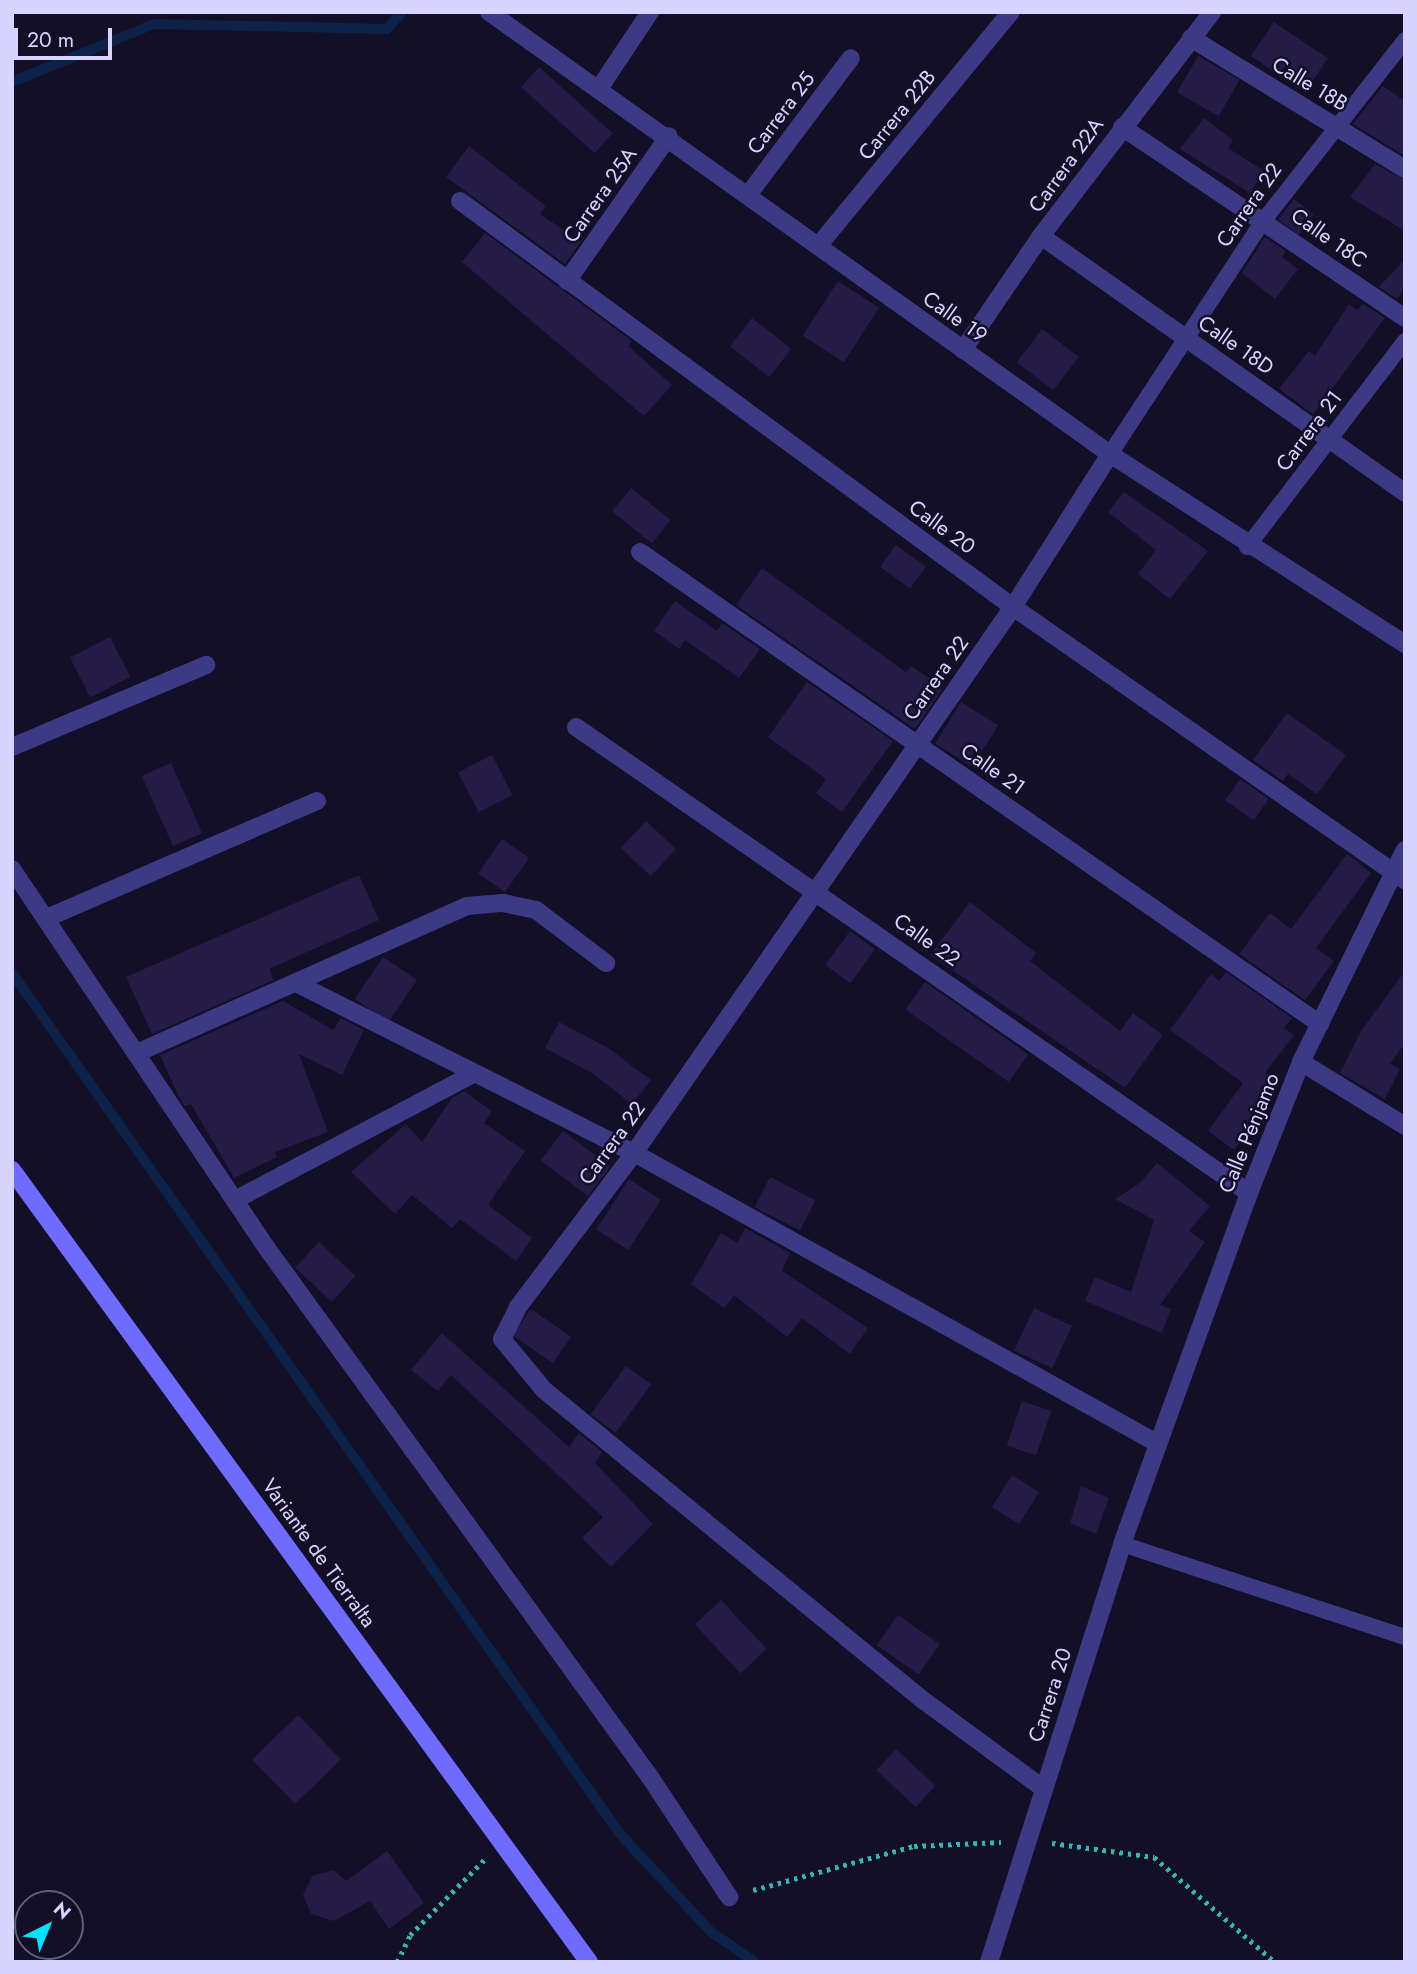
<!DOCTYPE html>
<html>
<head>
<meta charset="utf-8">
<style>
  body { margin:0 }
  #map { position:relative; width:1417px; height:1974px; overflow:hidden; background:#130f26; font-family:Jost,sans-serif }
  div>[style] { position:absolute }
  .stream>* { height:10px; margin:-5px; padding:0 5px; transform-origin:5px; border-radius:5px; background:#0c2248 }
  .building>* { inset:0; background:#241b47; transform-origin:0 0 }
  .path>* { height:4.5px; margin-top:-2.25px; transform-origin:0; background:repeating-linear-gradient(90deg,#2fb8b0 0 3.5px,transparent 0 8.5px) }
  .service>* { height:16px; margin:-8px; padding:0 8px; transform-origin:8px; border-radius:8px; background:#3d3a85 }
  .minor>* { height:18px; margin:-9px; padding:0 9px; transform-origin:9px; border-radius:9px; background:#3d3a85 }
  .secondary>* { height:18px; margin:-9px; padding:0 9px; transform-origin:9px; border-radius:9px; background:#6f6bff }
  span { translate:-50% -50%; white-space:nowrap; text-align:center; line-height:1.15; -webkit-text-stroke:5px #130f26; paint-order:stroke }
  .street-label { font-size:21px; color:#d9d4ff }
  .frame { position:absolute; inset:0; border:14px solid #d9d4ff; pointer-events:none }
  .north { position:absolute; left:14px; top:1890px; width:70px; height:70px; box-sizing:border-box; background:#130f26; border:2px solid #625e7d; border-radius:50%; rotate:43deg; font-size:19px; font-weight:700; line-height:28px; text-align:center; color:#d9d4ff }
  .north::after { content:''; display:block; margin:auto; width:24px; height:32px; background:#00e5ff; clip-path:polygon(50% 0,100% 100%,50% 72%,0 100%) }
  .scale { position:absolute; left:14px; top:28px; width:98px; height:32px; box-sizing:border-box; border:4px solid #d9d4ff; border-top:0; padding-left:9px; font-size:21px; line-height:24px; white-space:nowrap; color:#d9d4ff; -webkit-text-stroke:5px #130f26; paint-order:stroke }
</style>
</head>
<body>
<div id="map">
  <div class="stream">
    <i style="left:12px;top:82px;width:153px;rotate:-22.2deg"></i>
    <i style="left:154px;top:24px;width:233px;rotate:1.2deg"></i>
    <i style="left:387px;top:29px;width:23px;rotate:-49deg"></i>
    <i style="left:12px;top:973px;width:1054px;rotate:54.77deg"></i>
    <i style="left:620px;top:1834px;width:134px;rotate:47.1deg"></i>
    <i style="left:711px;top:1932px;width:53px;rotate:34.3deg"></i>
  </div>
  <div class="building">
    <i style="left:1274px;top:22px;width:65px;height:41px;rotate:34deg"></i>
    <i style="left:1198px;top:56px;width:48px;height:42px;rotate:30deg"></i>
    <i style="left:539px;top:67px;width:99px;height:27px;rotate:42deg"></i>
    <i style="clip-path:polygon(1383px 86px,1405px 101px,1405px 156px,1353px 124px)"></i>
    <i style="clip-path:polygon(1204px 118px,1233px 140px,1228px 148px,1264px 171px,1250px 193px,1180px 149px)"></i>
    <i style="clip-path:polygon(469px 146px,546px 206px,540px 214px,581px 242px,565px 264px,446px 177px)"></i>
    <i style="clip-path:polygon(1375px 164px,1405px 180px,1405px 231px,1350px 197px)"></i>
    <i style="left:1294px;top:199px;width:25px;height:26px;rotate:37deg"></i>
    <i style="clip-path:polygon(485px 233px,632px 341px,628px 346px,672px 385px,644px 416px,462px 262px)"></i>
    <i style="clip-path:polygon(1265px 237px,1286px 251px,1282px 257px,1298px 269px,1275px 299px,1242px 273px)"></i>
    <i style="clip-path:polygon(1405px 259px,1405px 288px,1397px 299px,1379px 287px)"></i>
    <i style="left:838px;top:281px;width:49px;height:65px;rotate:33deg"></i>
    <i style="clip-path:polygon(1349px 304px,1357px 310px,1363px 304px,1385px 318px,1313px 414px,1279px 389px,1309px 351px,1315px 356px)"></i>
    <i style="left:752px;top:318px;width:50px;height:36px;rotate:38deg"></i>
    <i style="left:1042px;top:329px;width:46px;height:42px;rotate:37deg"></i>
    <i style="left:631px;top:488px;width:51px;height:30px;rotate:39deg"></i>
    <i style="clip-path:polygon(1124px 492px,1208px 551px,1170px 599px,1138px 574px,1156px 550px,1108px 512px)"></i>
    <i style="left:896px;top:545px;width:37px;height:27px;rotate:36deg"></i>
    <i style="clip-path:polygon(762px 568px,906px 672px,911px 666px,934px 682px,942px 690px,915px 729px,736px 605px)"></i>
    <i style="clip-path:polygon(675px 601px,717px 631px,722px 623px,760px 649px,739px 678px,685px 640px,679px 649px,654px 631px)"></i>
    <i style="left:110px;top:637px;width:45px;height:45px;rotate:63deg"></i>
    <i style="clip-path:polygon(807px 682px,893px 741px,842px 812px,816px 793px,826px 779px,768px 737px)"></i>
    <i style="left:961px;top:702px;width:44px;height:49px;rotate:32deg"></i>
    <i style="clip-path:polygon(1287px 713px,1346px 755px,1317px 794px,1288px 774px,1283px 781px,1253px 760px)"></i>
    <i style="left:492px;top:755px;width:45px;height:38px;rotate:63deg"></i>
    <i style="left:171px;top:763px;width:77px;height:32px;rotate:66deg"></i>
    <i style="left:1240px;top:779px;width:35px;height:26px;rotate:35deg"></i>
    <i style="left:646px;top:821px;width:41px;height:37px;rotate:43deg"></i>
    <i style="left:502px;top:839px;width:33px;height:42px;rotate:35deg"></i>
    <i style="clip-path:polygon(1347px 854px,1371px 873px,1316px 948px,1334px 961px,1305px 1000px,1239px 954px,1270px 913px,1291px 929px)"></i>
    <i style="clip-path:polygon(359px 875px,379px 920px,269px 969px,274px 980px,152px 1034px,126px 977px)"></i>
    <i style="clip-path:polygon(970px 902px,1036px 953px,1030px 961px,1120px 1031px,1133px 1013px,1163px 1035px,1125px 1088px,930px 955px)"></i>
    <i style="left:850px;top:931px;width:31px;height:42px;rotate:36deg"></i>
    <i style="left:383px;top:957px;width:41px;height:51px;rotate:34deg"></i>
    <i style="clip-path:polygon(1405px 971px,1405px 1043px,1390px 1064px,1400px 1069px,1385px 1099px,1340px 1073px,1361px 1031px)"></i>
    <i style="clip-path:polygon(1226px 972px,1292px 1018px,1284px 1028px,1294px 1035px,1265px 1073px,1277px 1082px,1260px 1105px,1265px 1109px,1234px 1150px,1208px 1131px,1243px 1083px,1170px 1030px,1211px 974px,1219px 981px)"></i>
    <i style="left:925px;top:982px;width:126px;height:34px;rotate:35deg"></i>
    <i style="clip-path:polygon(283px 1001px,333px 1030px,341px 1018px,364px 1030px,342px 1075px,299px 1054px,328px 1132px,275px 1152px,277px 1157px,234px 1178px,191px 1104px,185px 1106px,179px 1097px,160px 1055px)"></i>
    <i style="clip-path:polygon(559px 1022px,608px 1048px,651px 1080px,632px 1104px,592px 1073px,545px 1048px)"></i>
    <i style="clip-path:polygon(464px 1091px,492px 1111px,484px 1123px,525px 1151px,488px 1205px,532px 1238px,516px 1261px,460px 1219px,452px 1228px,412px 1195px,395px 1214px,351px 1172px,406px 1124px,422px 1142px,452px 1098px)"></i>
    <i style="left:563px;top:1131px;width:59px;height:37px;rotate:37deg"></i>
    <i style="clip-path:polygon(1157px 1163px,1210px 1206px,1189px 1231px,1205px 1242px,1160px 1305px,1171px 1309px,1162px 1333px,1085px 1301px,1095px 1277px,1131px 1292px,1154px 1220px,1115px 1199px,1140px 1183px)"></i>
    <i style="left:770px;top:1177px;width:51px;height:34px;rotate:27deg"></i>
    <i style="left:629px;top:1179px;width:38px;height:60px;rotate:33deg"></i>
    <i style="clip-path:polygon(745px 1228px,790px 1253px,782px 1271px,868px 1328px,850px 1354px,802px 1318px,787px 1337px,734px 1295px,724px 1308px,691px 1284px,721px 1233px,737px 1243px)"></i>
    <i style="left:319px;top:1242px;width:50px;height:35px;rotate:43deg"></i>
    <i style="left:1034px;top:1308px;width:42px;height:47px;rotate:25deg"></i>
    <i style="left:531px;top:1309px;width:49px;height:32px;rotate:35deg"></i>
    <i style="clip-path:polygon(442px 1333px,569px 1447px,579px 1433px,602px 1452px,595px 1463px,653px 1524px,611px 1567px,582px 1538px,603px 1517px,451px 1375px,438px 1391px,411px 1370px)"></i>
    <i style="left:626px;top:1366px;width:31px;height:60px;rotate:36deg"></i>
    <i style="left:1022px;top:1401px;width:31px;height:47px;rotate:19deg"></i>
    <i style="left:1012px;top:1475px;width:32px;height:38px;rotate:32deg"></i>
    <i style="clip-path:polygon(1081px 1486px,1109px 1498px,1096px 1534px,1070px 1523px)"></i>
    <i style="left:721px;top:1600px;width:67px;height:36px;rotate:47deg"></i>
    <i style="left:898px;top:1615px;width:51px;height:37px;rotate:35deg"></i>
    <i style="left:298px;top:1715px;width:62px;height:64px;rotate:46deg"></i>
    <i style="left:896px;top:1749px;width:54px;height:29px;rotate:43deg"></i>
    <i style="clip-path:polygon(387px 1851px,424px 1903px,389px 1929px,370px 1901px,334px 1921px,311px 1914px,303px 1895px,312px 1876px,334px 1870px,346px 1881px)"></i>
  </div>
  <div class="path">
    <i style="left:1052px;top:1843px;width:103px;rotate:7.8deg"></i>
    <i style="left:1154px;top:1857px;width:160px;rotate:41deg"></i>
    <i style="left:753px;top:1890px;width:167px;rotate:-15.3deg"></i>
    <i style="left:914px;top:1846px;width:87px;rotate:-2.6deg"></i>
    <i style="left:397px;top:1962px;width:30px;rotate:-64deg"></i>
    <i style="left:410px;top:1935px;width:108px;rotate:-45.4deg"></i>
  </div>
  <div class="service">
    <i style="left:1110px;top:454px;width:280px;rotate:-56.7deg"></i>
    <i style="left:1264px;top:220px;width:229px;rotate:-51.9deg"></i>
    <i style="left:1247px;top:547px;width:260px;rotate:-52.5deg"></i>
    <i style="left:1122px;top:1544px;width:298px;rotate:18.2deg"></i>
  </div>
  <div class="minor">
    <i style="left:489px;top:12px;width:762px;rotate:35.44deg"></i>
    <i style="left:1110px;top:454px;width:351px;rotate:32.8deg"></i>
    <i style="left:1191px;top:38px;width:251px;rotate:31.5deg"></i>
    <i style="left:600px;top:87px;width:90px;rotate:-56.3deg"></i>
    <i style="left:1122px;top:127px;width:341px;rotate:34deg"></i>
    <i style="left:748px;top:195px;width:171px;rotate:-53.1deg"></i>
    <i style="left:460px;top:201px;width:686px;rotate:36.29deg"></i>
    <i style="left:1013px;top:607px;width:478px;rotate:34.9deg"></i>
    <i style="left:1041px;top:236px;width:446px;rotate:35.2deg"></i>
    <i style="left:818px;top:246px;width:303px;rotate:-50.5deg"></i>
    <i style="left:567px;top:281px;width:177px;rotate:-54.9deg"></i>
    <i style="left:963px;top:350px;width:138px;rotate:-55.6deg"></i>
    <i style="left:1041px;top:236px;width:282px;rotate:-52.6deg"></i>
    <i style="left:640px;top:552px;width:828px;rotate:34.77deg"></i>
    <i style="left:576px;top:727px;width:819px;rotate:34.7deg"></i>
    <i style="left:12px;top:747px;width:211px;rotate:-22.9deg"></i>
    <i style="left:12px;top:869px;width:455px;rotate:56.1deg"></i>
    <i style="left:266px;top:1247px;width:654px;rotate:54.08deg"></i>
    <i style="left:650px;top:1777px;width:144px;rotate:56.6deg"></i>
    <i style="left:49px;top:917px;width:292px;rotate:-23.4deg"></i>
    <i style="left:298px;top:984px;width:376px;rotate:26.7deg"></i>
    <i style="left:634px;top:1153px;width:598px;rotate:29.01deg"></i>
    <i style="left:139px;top:1052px;width:359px;rotate:-24deg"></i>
    <i style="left:467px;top:906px;width:36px;rotate:-5deg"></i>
    <i style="left:503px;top:903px;width:34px;rotate:12deg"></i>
    <i style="left:536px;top:910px;width:88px;rotate:37.1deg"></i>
    <i style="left:1301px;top:1062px;width:122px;rotate:31.6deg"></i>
    <i style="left:235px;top:1200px;width:269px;rotate:-27.9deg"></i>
    <i style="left:1044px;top:1789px;width:149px;rotate:-143.7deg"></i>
    <i style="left:924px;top:1701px;width:491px;rotate:-140.7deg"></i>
    <i style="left:544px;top:1390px;width:66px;rotate:-129.5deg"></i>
    <i style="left:502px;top:1339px;width:36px;rotate:-63deg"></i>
    <i style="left:518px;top:1307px;width:193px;rotate:-53deg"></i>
    <i style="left:634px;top:1153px;width:665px;rotate:-55.23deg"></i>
    <i style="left:1013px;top:607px;width:181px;rotate:-57.6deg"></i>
    <i style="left:989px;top:1962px;width:439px;rotate:-72.3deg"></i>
    <i style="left:1122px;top:1544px;width:373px;rotate:-70.1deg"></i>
    <i style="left:1249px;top:1193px;width:141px;rotate:-68.3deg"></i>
    <i style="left:1301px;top:1062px;width:236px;rotate:-63.9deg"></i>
  </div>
  <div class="secondary">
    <i style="left:12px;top:1170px;width:980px;rotate:53.93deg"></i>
  </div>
  <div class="street-label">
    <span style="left:1310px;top:84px;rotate:31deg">Calle 18B</span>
    <span style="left:781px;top:113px;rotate:-53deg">Carrera 25</span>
    <span style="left:897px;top:115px;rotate:-51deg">Carrera 22B</span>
    <span style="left:1066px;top:165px;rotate:-54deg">Carrera 22A</span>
    <span style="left:600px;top:195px;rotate:-55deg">Carrera 25A</span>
    <span style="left:1249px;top:205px;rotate:-55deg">Carrera 22</span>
    <span style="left:1329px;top:238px;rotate:35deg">Calle 18C</span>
    <span style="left:955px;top:317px;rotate:35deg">Calle 19</span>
    <span style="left:1236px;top:345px;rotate:35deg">Calle 18D</span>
    <span style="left:1309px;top:431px;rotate:-53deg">Carrera 21</span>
    <span style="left:942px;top:527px;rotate:36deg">Calle 20</span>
    <span style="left:936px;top:678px;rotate:-55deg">Carrera 22</span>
    <span style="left:993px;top:769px;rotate:35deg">Calle 21</span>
    <span style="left:927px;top:940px;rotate:35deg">Calle 22</span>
    <span style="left:1249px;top:1133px;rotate:-68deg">Calle Pénjamo</span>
    <span style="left:612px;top:1143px;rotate:-54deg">Carrera 22</span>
    <span style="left:319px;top:1553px;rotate:54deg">Variante de Tierralta</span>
    <span style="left:1050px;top:1695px;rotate:-72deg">Carrera 20</span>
  </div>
  <div class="frame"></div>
  <div class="north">N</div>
  <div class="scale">20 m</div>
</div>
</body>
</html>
